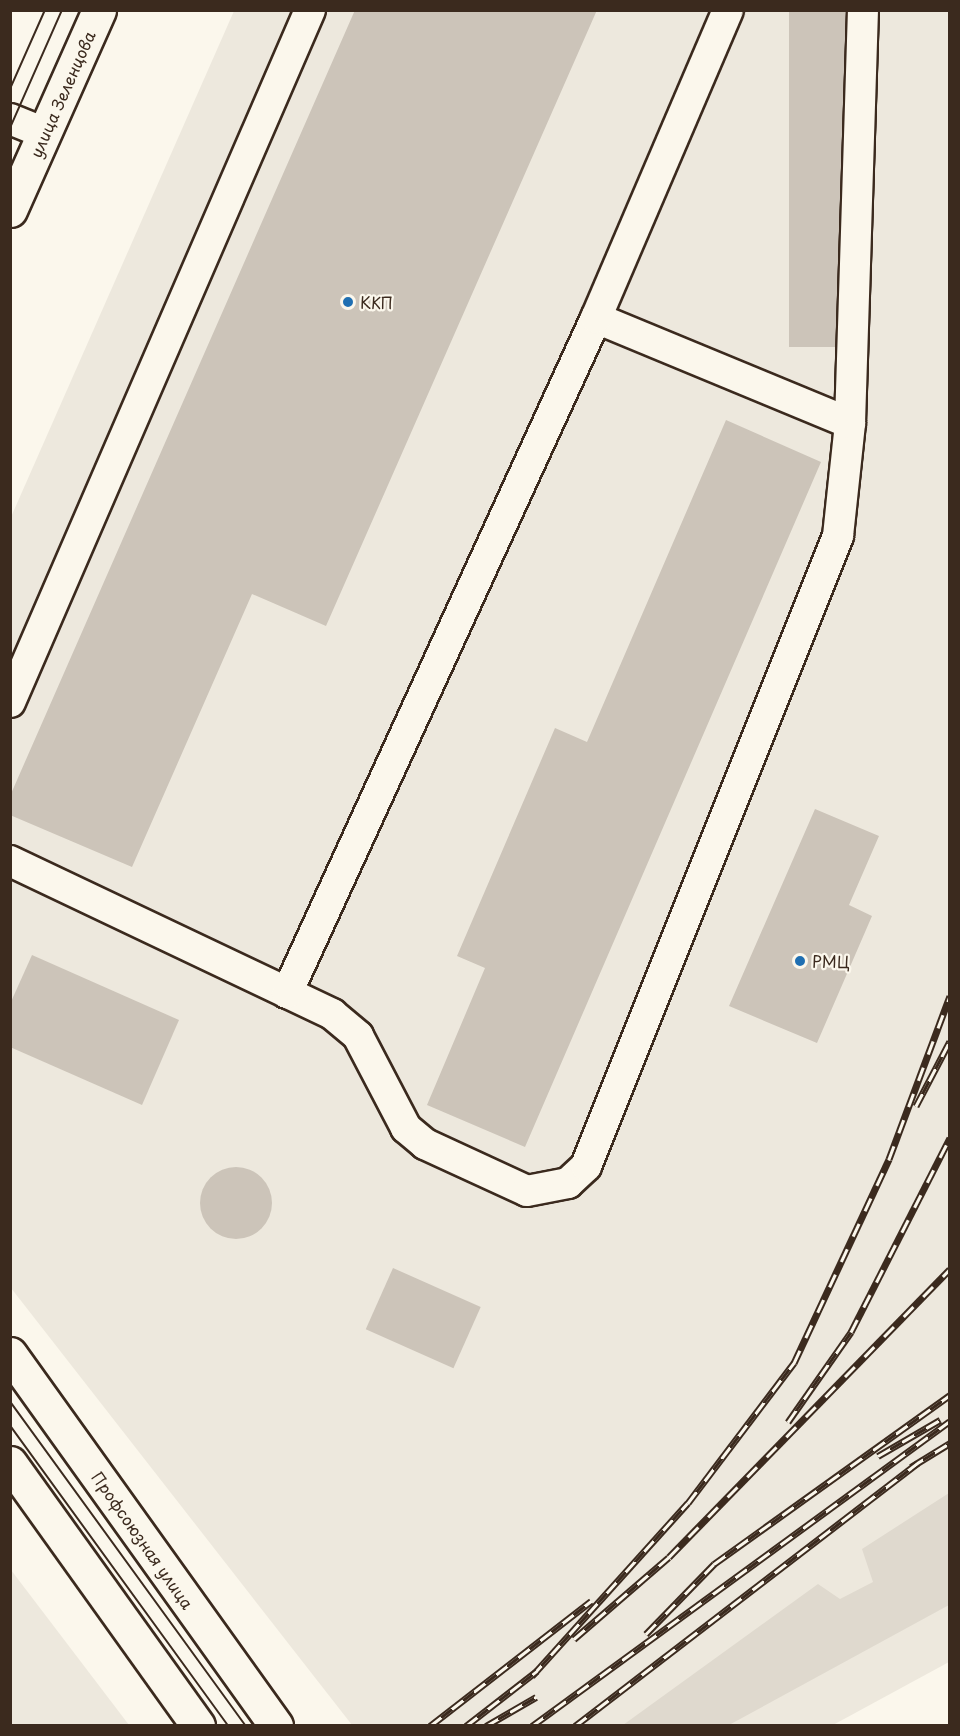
<!DOCTYPE html>
<html>
<head>
<meta charset="utf-8">
<style>
  body { margin:0 }
  #map { position:relative; width:960px; height:1736px; overflow:hidden; background:#fbf7ec; font-family:"Playpen Sans",sans-serif }
  div>[style] { position:absolute }
  .built>* { inset:0; background:#ede8dd }
  .green>* { inset:0; background:#dfd9ce }
  .building>* { inset:0; background:#ccc4b9; transform-origin:0 0 }
  .round { border-radius:50% }
  .roads { filter:drop-shadow(2px 0 #3b2a1e) drop-shadow(-2px 0 #3b2a1e) drop-shadow(0 2px #3b2a1e) drop-shadow(0 -2px #3b2a1e) }
  .minor>* { height:30px; margin:-15px; padding:0 15px; transform-origin:15px; border-radius:15px; background:#fbf7ec }
  .major>* { height:33px; margin:-16.5px; padding:0 16.5px; transform-origin:16.5px; border-radius:16.5px; background:#fbf7ec }
  .tram>* { height:1.5px; margin:-0.75px; padding:0 0.75px; transform-origin:0.75px; border-radius:0.75px; background:#3b2a1e }
  .rail>* { height:7px; margin-top:-3.5px; transform-origin:0; background:repeating-linear-gradient(90deg,#fbf7ec 0 14px,#3b2a1e 0 28px); box-sizing:border-box; border-block:2px solid #3b2a1e }
  .dots>* { width:16px; height:16px; translate:-50% -50%; box-sizing:border-box; border:3px solid #fbf7ec; border-radius:50% }
  span { translate:-50% -50%; white-space:nowrap; text-align:center; line-height:1.15; -webkit-text-stroke:4.5px #fbf7ec; paint-order:stroke }
  .street-label { font-size:16px; color:#3b2a1e }
  .poi-label { font-size:16px; color:#3b2a1e }
  .left { translate:0 -50%; text-align:left }
  .frame { position:absolute; inset:0; border:12px solid #3b2a1e; pointer-events:none }
</style>
</head>
<body>
<div id="map">
  <div class="built">
    <i style="clip-path:polygon(234px 11px,949px 11px,949px 1662px,833px 1725px,352px 1725px,11px 1288px,11px 517px)"></i>
    <i style="clip-path:polygon(10px 1570px,11px 1570px,129px 1725px,11px 1725px)"></i>
  </div>
  <div class="green">
    <i style="clip-path:polygon(949px 1493px,949px 1605px,729px 1725px,623px 1725px,818px 1584px,840px 1599px,873px 1582px,862px 1549px)"></i>
  </div>
  <div class="building">
    <i style="clip-path:polygon(355px 10px,597px 10px,326px 626px,252px 594px,132px 867px,10px 815px,10px 796px)"></i>
    <i style="left:789px;top:10px;width:58px;height:337px"></i>
    <i style="clip-path:polygon(726px 420px,821px 462px,525px 1147px,427px 1105px,485px 968px,457px 956px,555px 728px,587px 742px)"></i>
    <i style="clip-path:polygon(815px 809px,879px 836px,849px 905px,872px 916px,817px 1043px,729px 1006px)"></i>
    <i style="clip-path:polygon(32px 955px,179px 1020px,142px 1105px,10px 1047px,10px 1004px)"></i>
    <i class="round" style="left:200px;top:1167px;width:72px;height:72px"></i>
    <i style="left:393px;top:1268px;width:96px;height:67px;rotate:24deg"></i>
  </div>
  <div class="roads">
    <div class="minor">
      <i style="left:10px;top:119px;width:38px;rotate:22deg"></i>
      <i style="left:596px;top:318px;width:275px;rotate:22.5deg"></i>
      <i style="left:10px;top:702px;width:754px;rotate:-66.56deg"></i>
      <i style="left:10px;top:861px;width:357px;rotate:25.4deg"></i>
      <i style="left:332px;top:1014px;width:34px;rotate:40deg"></i>
      <i style="left:358px;top:1036px;width:104px;rotate:62.4deg"></i>
      <i style="left:406px;top:1128px;width:25px;rotate:40deg"></i>
      <i style="left:425px;top:1144px;width:112px;rotate:24.7deg"></i>
      <i style="left:527px;top:1191px;width:42px;rotate:-11deg"></i>
      <i style="left:568px;top:1183px;width:25px;rotate:-43deg"></i>
      <i style="left:586px;top:1166px;width:679px;rotate:-68.2deg"></i>
      <i style="left:838px;top:536px;width:114px;rotate:-83.9deg"></i>
      <i style="left:850px;top:423px;width:413px;rotate:-88.2deg"></i>
      <i style="left:287px;top:993px;width:742px;rotate:-65.4deg"></i>
      <i style="left:596px;top:318px;width:335px;rotate:-66.8deg"></i>
    </div>
    <div class="major">
      <i style="left:10px;top:210px;width:219px;rotate:-66deg"></i>
      <i style="left:10px;top:1354px;width:457px;rotate:54.4deg"></i>
      <i style="left:10px;top:1463px;width:323px;rotate:54.4deg"></i>
    </div>
  </div>
  <div class="tram">
    <i style="left:10px;top:89px;width:86px;rotate:-66.1deg"></i>
    <i style="left:10px;top:128px;width:129px;rotate:-66.2deg"></i>
    <i style="left:10px;top:1401px;width:402px;rotate:54deg"></i>
    <i style="left:10px;top:1425px;width:372px;rotate:54deg"></i>
  </div>
  <div class="rail">
    <i style="left:916px;top:1106px;width:73px;rotate:-62.4deg"></i>
    <i style="left:788px;top:1422px;width:110px;rotate:-55deg"></i>
    <i style="left:851px;top:1332px;width:218px;rotate:-63deg"></i>
    <i style="left:878px;top:1456px;width:72px;rotate:-30.1deg"></i>
    <i style="left:911px;top:1467px;width:46px;rotate:-31.6deg"></i>
    <i style="left:646px;top:1634px;width:98px;rotate:-45.8deg"></i>
    <i style="left:714px;top:1564px;width:290px;rotate:-35.6deg"></i>
    <i style="left:574px;top:1639px;width:125px;rotate:-40.8deg"></i>
    <i style="left:669px;top:1557px;width:402px;rotate:-45.7deg"></i>
    <i style="left:532px;top:1676px;width:233px;rotate:-48deg"></i>
    <i style="left:688px;top:1503px;width:176px;rotate:-52.9deg"></i>
    <i style="left:794px;top:1363px;width:225px;rotate:-65deg"></i>
    <i style="left:889px;top:1159px;width:174px;rotate:-69.5deg"></i>
    <i style="left:430px;top:1726px;width:204px;rotate:-37.8deg"></i>
    <i style="left:466px;top:1726px;width:90px;rotate:-37.8deg"></i>
    <i style="left:486px;top:1726px;width:58px;rotate:-30.1deg"></i>
    <i style="left:532px;top:1726px;width:517px;rotate:-36.12deg"></i>
    <i style="left:575px;top:1726px;width:432px;rotate:-37.5deg"></i>
  </div>
  <div class="dots">
    <i style="left:348px;top:302px;background:#1f6fb2"></i>
    <i style="left:800px;top:961px;background:#1f6fb2"></i>
  </div>
  <div class="street-label">
    <span style="left:62px;top:94px;rotate:-66deg">улица Зеленцова</span>
    <span style="left:143px;top:1540px;rotate:55deg">Профсоюзная улица</span>
  </div>
  <div class="poi-label">
    <span class="left" style="left:360px;top:302px">ККП</span>
    <span class="left" style="left:812px;top:961px">РМЦ</span>
  </div>
  <div class="frame"></div>
</div>
</body>
</html>
